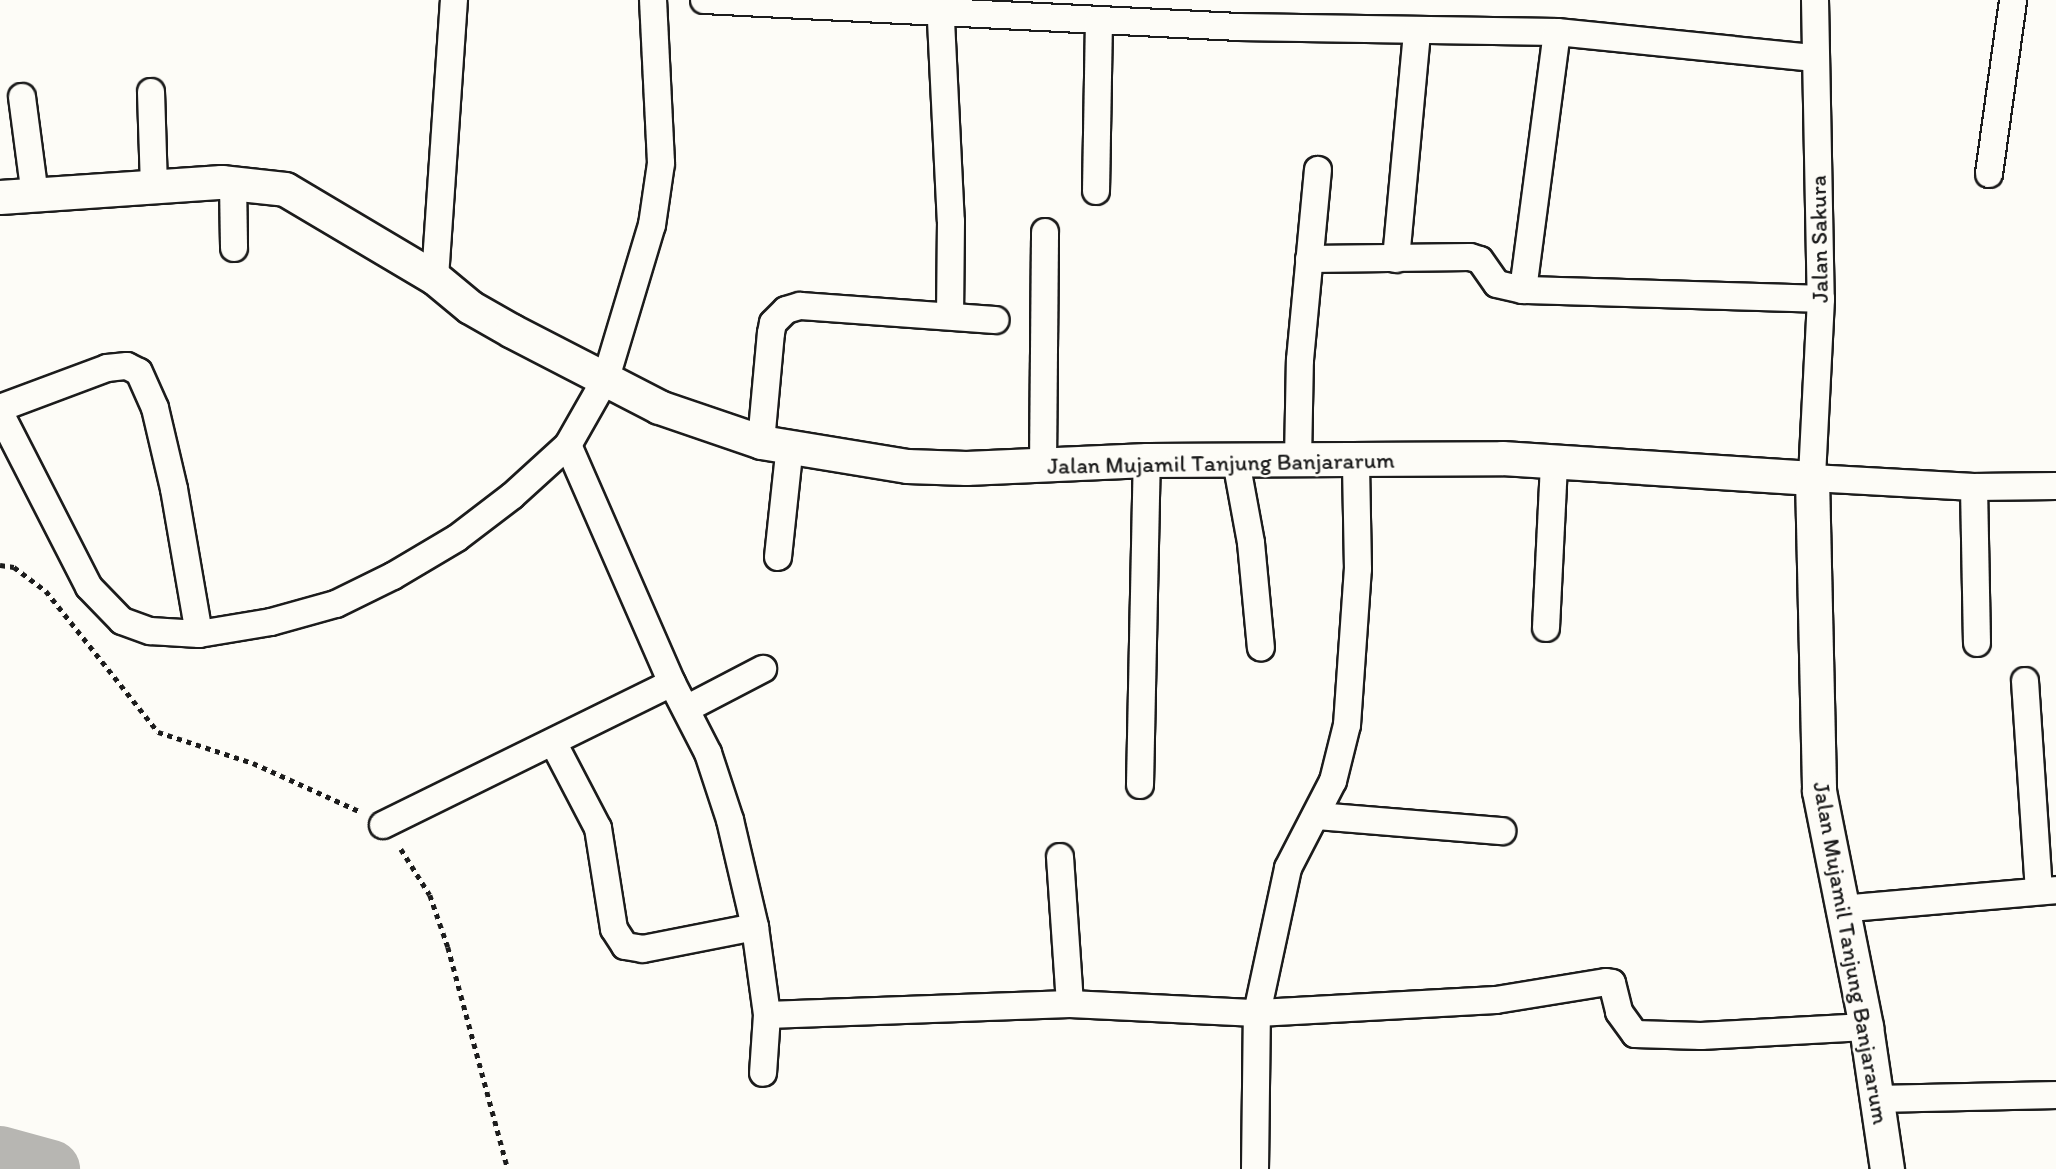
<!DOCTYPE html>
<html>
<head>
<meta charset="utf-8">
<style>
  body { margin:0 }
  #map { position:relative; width:2056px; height:1169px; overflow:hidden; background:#fdfcf7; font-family:Itim,sans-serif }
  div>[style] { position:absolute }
  .river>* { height:58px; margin:-29px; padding:0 29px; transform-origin:29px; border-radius:29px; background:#b7b6b2 }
  .path>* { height:4.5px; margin-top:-2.25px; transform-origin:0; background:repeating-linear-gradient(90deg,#1c1c1c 0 5px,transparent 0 10px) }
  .roads { filter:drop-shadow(2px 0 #1c1c1c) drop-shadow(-2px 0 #1c1c1c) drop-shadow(0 2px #1c1c1c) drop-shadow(0 -2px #1c1c1c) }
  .minor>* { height:26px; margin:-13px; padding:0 13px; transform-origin:13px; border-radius:13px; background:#fdfcf7 }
  .tertiary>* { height:33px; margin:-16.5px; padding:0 16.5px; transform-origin:16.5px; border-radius:16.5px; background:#fdfcf7 }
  span { translate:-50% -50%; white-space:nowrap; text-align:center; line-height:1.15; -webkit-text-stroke:5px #fdfcf7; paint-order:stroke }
  .street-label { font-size:23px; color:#1c1c1c }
</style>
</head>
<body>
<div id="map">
  <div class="river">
    <i style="left:0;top:1155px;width:53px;rotate:15.4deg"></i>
  </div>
  <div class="path">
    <i style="left:0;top:565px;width:14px;rotate:8deg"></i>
    <i style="left:14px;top:567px;width:40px;rotate:37deg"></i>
    <i style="left:46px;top:591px;width:180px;rotate:51.5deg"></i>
    <i style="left:158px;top:732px;width:100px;rotate:18.1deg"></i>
    <i style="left:253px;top:763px;width:116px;rotate:24.4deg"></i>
    <i style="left:401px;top:849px;width:54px;rotate:57.8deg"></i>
    <i style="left:430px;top:895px;width:55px;rotate:70.9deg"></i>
    <i style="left:448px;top:947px;width:230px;rotate:74.9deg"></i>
  </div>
  <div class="roads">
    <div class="minor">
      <i style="left:704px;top:0;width:535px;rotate:2.89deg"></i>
      <i style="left:1238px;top:27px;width:319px;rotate:0.9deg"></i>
      <i style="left:1557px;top:32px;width:259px;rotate:5.8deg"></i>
      <i style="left:940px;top:0;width:221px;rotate:87.2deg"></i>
      <i style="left:951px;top:221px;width:94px;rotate:90.6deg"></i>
      <i style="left:1815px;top:0;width:299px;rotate:88.9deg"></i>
      <i style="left:1821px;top:299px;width:179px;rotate:92.9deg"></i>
      <i style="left:1812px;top:478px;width:162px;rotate:3.2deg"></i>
      <i style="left:1974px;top:487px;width:82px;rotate:-0.7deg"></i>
      <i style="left:151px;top:92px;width:95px;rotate:88.2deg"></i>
      <i style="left:22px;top:97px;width:100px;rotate:82.5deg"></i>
      <i style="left:1989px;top:174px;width:176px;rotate:-82.1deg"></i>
      <i style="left:233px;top:182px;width:66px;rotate:89.1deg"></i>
      <i style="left:1096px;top:191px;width:170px;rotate:-89deg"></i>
      <i style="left:1309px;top:259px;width:161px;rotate:-0.7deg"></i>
      <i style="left:1470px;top:257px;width:10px;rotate:17deg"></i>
      <i style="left:1480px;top:260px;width:29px;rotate:55deg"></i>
      <i style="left:1497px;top:284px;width:27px;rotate:13deg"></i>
      <i style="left:1523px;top:290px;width:298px;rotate:1.7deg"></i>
      <i style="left:1396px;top:259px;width:229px;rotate:-84.7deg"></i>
      <i style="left:435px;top:278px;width:279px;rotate:-86.1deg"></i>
      <i style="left:1523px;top:290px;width:260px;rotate:-82.5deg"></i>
      <i style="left:0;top:408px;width:114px;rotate:-20.5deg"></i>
      <i style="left:107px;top:368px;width:20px;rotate:-6deg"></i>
      <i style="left:127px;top:366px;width:13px;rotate:27deg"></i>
      <i style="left:139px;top:372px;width:39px;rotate:66deg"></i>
      <i style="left:155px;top:408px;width:83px;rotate:76.8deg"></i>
      <i style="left:174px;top:489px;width:147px;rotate:80.2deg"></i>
      <i style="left:0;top:413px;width:195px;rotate:62.9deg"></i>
      <i style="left:89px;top:587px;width:47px;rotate:45.9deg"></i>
      <i style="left:122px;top:621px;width:30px;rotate:20deg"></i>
      <i style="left:150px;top:631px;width:49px;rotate:3.5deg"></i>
      <i style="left:199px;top:634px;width:73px;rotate:-9.5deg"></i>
      <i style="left:271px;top:622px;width:67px;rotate:-15.5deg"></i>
      <i style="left:336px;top:604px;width:64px;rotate:-26.2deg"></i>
      <i style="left:393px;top:576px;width:74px;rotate:-30.7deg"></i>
      <i style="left:457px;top:538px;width:69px;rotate:-37.4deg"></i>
      <i style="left:512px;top:496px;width:76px;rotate:-42.3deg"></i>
      <i style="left:568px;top:445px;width:77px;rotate:-60.4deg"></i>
      <i style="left:606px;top:378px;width:160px;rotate:-73.3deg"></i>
      <i style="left:652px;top:225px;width:63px;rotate:-81.7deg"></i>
      <i style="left:661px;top:163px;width:163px;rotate:-92.8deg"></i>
      <i style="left:761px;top:442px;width:109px;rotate:-84.8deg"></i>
      <i style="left:771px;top:333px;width:10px;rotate:-79deg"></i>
      <i style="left:773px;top:323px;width:18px;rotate:-45deg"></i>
      <i style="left:786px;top:310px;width:15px;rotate:-16deg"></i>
      <i style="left:800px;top:306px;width:196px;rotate:4.1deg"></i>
      <i style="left:568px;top:445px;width:260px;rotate:66.4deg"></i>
      <i style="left:672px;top:683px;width:79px;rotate:62.8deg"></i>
      <i style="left:708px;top:753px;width:71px;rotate:71.8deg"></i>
      <i style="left:730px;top:820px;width:110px;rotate:76.8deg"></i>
      <i style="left:755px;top:927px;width:89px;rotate:82.2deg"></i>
      <i style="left:767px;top:1015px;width:58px;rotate:93.9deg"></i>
      <i style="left:1298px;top:460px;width:100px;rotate:-88.9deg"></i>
      <i style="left:1300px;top:360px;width:191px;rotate:-84.6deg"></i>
      <i style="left:1236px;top:461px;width:83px;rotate:79.6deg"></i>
      <i style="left:1251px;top:543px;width:105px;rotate:84.6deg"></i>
      <i style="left:1043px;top:466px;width:234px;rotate:-89.5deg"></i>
      <i style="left:1974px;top:487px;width:156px;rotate:88.9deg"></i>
      <i style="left:778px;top:557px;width:113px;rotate:-83.9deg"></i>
      <i style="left:1546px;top:628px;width:166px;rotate:-87.2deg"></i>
      <i style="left:2025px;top:681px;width:210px;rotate:86.2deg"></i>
      <i style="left:686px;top:709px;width:87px;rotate:-27.5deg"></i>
      <i style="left:554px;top:744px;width:95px;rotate:62.4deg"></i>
      <i style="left:598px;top:828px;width:102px;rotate:81deg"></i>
      <i style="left:614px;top:929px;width:20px;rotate:57deg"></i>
      <i style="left:625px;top:946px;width:18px;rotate:9deg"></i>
      <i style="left:643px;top:949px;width:114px;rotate:-11.1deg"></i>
      <i style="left:1140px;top:785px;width:325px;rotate:-88.8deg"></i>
      <i style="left:1318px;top:816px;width:185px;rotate:4.7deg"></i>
      <i style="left:383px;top:825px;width:322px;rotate:-26.2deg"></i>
      <i style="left:1060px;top:857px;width:147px;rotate:86.1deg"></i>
      <i style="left:1840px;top:909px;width:217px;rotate:-5deg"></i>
      <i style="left:767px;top:1015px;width:303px;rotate:-2.1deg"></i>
      <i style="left:1070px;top:1004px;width:187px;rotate:2.8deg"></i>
      <i style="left:1257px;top:1013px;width:239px;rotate:-3.1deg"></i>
      <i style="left:1496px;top:1000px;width:111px;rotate:-9.3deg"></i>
      <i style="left:1606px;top:982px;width:6px;rotate:9deg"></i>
      <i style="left:1612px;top:983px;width:30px;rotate:76deg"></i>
      <i style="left:1619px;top:1012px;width:27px;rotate:54deg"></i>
      <i style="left:1635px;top:1034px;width:66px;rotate:1.7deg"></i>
      <i style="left:1701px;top:1036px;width:165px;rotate:-3.1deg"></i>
      <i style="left:1878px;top:1099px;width:178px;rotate:-1.3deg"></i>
      <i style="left:1255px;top:1169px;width:156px;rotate:-89.3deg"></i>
      <i style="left:1257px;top:1013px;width:148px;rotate:-77.9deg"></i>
      <i style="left:1288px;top:868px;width:98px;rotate:-62.7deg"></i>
      <i style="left:1333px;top:781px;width:58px;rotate:-76deg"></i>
      <i style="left:1347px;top:725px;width:156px;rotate:-86deg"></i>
      <i style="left:1358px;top:569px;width:108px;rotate:-91.1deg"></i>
    </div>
    <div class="tertiary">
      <i style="left:0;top:197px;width:222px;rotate:-3.9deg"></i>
      <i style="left:221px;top:182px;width:64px;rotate:6.2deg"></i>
      <i style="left:285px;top:189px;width:174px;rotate:30.7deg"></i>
      <i style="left:435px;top:278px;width:45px;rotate:39.6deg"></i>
      <i style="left:470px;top:307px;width:48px;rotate:29.7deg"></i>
      <i style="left:512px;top:331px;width:165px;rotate:27.3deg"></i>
      <i style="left:659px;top:407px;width:108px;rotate:18.9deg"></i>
      <i style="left:761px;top:442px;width:148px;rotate:9.3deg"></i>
      <i style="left:907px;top:466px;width:59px;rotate:1.9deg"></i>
      <i style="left:966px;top:468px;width:181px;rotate:-2.5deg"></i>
      <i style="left:1147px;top:460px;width:355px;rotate:-0.3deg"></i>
      <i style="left:1502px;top:458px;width:311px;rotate:3.7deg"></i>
      <i style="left:1812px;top:478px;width:313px;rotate:88.7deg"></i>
      <i style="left:1819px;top:791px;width:241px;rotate:78.7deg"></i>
      <i style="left:1866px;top:1027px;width:144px;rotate:81.6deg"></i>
    </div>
  </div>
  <div class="street-label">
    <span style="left:1819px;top:239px;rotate:-91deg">Jalan Sakura</span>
    <span style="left:1221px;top:463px;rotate:-1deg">Jalan Mujamil Tanjung Banjararum</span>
    <span style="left:1851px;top:953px;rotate:80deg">Jalan Mujamil Tanjung Banjararum</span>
  </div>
</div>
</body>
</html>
